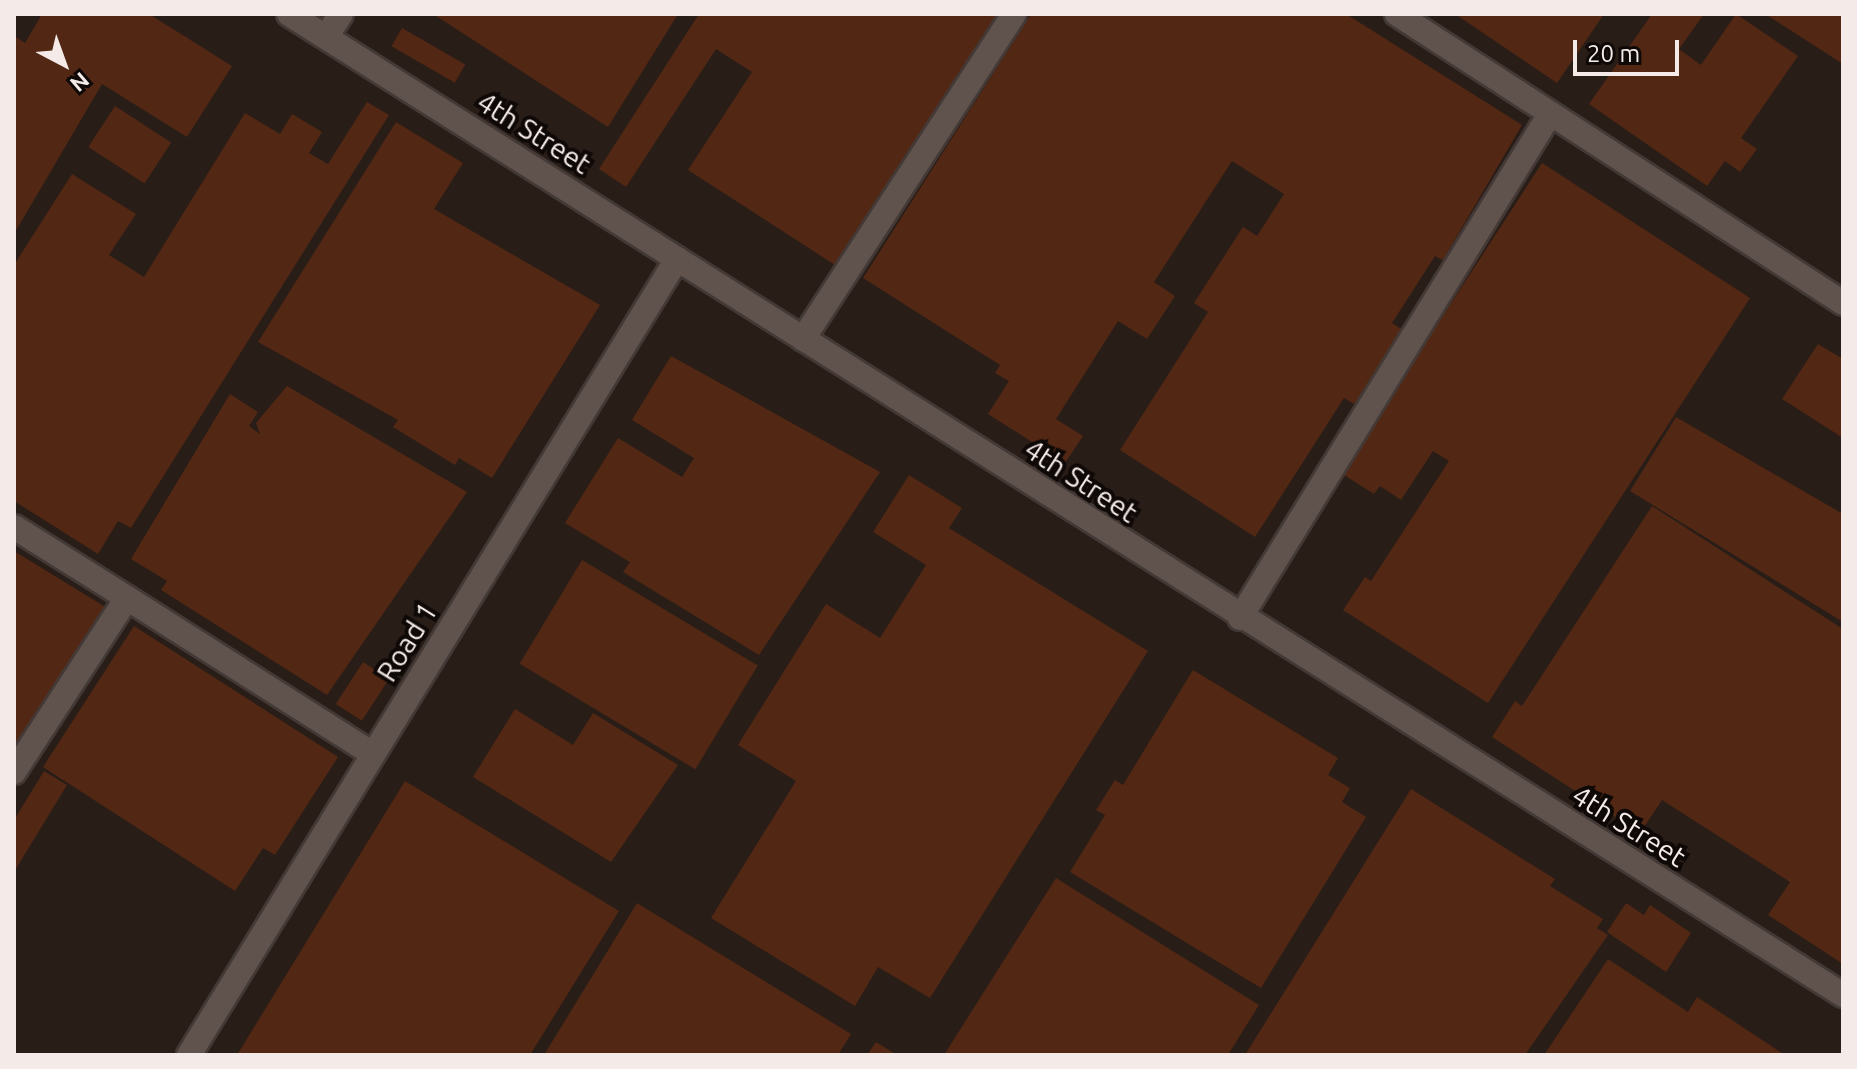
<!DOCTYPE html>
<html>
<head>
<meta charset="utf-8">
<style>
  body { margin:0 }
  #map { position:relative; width:1857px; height:1069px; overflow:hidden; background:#291d18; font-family:Ubuntu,sans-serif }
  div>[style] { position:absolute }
  .building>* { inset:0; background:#522713; transform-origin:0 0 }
  .roads { filter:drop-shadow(2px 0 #433936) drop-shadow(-2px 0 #433936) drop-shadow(0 2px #433936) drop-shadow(0 -2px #433936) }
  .minor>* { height:24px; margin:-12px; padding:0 12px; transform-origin:12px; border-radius:12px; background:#60524c }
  span { translate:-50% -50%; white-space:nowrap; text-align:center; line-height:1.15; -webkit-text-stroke:8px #0e0807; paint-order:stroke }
  .street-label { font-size:28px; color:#f4ebe8 }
  .frame { position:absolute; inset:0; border:16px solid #f4ebe8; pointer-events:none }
  .north { position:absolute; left:24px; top:24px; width:80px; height:80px; -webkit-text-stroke:6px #0e0807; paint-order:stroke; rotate:139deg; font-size:22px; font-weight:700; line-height:32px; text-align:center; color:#f4ebe8 }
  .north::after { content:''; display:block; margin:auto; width:28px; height:36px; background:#f4ebe8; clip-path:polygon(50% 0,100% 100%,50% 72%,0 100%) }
  .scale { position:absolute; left:1573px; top:40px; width:106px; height:36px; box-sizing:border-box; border:4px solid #f4ebe8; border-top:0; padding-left:10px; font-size:24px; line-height:28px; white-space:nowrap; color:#f4ebe8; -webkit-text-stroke:6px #0e0807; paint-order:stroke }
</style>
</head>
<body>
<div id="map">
  <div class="building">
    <i style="clip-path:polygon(42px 14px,149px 14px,232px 66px,187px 137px,102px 84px,14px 234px,14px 36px,25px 43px)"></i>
    <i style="clip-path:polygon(433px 14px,678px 14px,608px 127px)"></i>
    <i style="clip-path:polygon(699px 14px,1000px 14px,835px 265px,688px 170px,752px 72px,716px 49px,626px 187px,599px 169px)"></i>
    <i style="clip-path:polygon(1031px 14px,1346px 14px,1522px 125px,1443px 260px,1435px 256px,1392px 323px,1406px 332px,1359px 407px,1344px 398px,1255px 537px,1120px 450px,1208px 312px,1194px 303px,1243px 227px,1257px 236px,1284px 194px,1232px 161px,1154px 282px,1175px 296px,1147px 339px,1118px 321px,1056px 419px,1083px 436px,1065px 463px,988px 414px,1009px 381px,995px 373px,1000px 365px,863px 278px)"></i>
    <i style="clip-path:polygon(1455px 14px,1604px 14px,1557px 83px)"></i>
    <i style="clip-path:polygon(1652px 14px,1704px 14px,1679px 49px,1701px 65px,1736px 14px,1798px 56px,1741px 138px,1757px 149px,1740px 172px,1725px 161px,1707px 186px,1589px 104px)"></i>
    <i style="clip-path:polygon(1765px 14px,1843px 14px,1843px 64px)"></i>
    <i style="left:402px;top:28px;width:73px;height:21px;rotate:30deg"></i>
    <i style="clip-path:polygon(367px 102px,389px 115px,131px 528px,118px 521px,98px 554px,14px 501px,14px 265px,72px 174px,136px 214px,109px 255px,144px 277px,245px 113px,280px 134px,292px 114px,322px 132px,309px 153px,328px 164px)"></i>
    <i style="left:115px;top:106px;width:67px;height:49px;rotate:33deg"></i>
    <i style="clip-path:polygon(396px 122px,463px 163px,434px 209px,600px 305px,492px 478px,459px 458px,455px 465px,393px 427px,398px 420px,258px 342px)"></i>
    <i style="clip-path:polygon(1542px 163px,1750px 298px,1488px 703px,1343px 610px,1365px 577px,1371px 581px,1449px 461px,1433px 451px,1401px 500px,1380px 486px,1374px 494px,1341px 473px)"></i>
    <i style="clip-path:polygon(1818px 344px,1843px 359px,1843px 438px,1782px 399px)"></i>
    <i style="clip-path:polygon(671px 356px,880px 472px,759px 655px,623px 572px,630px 562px,565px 523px,618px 438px,682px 477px,694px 458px,632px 420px)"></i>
    <i style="clip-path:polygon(287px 386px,467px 492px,327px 695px,161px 590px,167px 581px,131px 559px,230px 394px,258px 412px,249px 426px,260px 434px,256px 423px)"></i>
    <i style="clip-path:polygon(1676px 417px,1843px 514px,1843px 622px,1630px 491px)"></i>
    <i style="clip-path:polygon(909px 475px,962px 508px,949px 528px,1148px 651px,930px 998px,878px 967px,855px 1006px,711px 918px,796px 781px,738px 745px,826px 604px,880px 638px,926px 565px,873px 532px)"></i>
    <i style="clip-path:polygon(1652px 506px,1843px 629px,1843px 964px,1768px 915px,1790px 882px,1662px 800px,1640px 833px,1492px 737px,1515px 701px,1522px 706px)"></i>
    <i style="clip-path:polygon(14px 551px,107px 608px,14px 758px)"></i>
    <i style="left:582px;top:560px;width:205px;height:121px;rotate:31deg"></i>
    <i style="clip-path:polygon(134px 626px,338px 757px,275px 855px,263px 848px,235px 891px,43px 767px)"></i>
    <i style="left:363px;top:662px;width:31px;height:50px;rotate:33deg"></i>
    <i style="clip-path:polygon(1193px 670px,1338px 758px,1328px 775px,1350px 788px,1342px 802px,1366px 817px,1261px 988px,1070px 872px,1105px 815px,1096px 810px,1115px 780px,1123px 785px)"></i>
    <i style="clip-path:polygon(515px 709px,573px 745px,593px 713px,678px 765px,611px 862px,473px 777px)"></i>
    <i style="clip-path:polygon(44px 771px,67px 785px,14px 872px,14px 820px)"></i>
    <i style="clip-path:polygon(405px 781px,619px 911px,530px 1055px,237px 1055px)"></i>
    <i style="clip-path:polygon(1411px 789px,1555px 879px,1550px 886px,1603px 919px,1597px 928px,1608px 935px,1525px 1055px,1245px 1055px)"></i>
    <i style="clip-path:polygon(1056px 878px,1259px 1005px,1228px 1055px,944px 1055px)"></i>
    <i style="clip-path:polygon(637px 903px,851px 1034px,838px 1055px,544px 1055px)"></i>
    <i style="clip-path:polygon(1626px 903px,1644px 915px,1650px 905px,1691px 933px,1666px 972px,1607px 932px)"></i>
    <i style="clip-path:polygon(1608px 959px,1688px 1012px,1697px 997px,1785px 1055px,1544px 1055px)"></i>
    <i style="clip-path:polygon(876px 1042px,897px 1055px,867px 1055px)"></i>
  </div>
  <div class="roads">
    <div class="minor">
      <i style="left:289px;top:14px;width:1838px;rotate:32.26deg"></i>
      <i style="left:1397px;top:14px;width:531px;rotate:32.94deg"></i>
      <i style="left:326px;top:37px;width:27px;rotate:-57deg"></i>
      <i style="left:803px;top:339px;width:387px;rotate:-57deg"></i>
      <i style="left:14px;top:527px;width:133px;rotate:32.1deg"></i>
      <i style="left:1240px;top:618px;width:592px;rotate:-58.41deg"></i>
      <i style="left:14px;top:772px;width:207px;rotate:-57deg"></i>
      <i style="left:127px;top:598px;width:291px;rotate:32.4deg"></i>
      <i style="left:189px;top:1055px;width:934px;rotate:-58.49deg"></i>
    </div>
  </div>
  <div class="street-label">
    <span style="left:534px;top:133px;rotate:32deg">4th Street</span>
    <span style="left:1081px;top:481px;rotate:33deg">4th Street</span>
    <span style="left:407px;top:642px;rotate:-58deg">Road 1</span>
    <span style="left:1629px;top:826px;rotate:32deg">4th Street</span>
  </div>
  <div class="frame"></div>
  <div class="north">N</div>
  <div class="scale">20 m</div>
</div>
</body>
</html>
